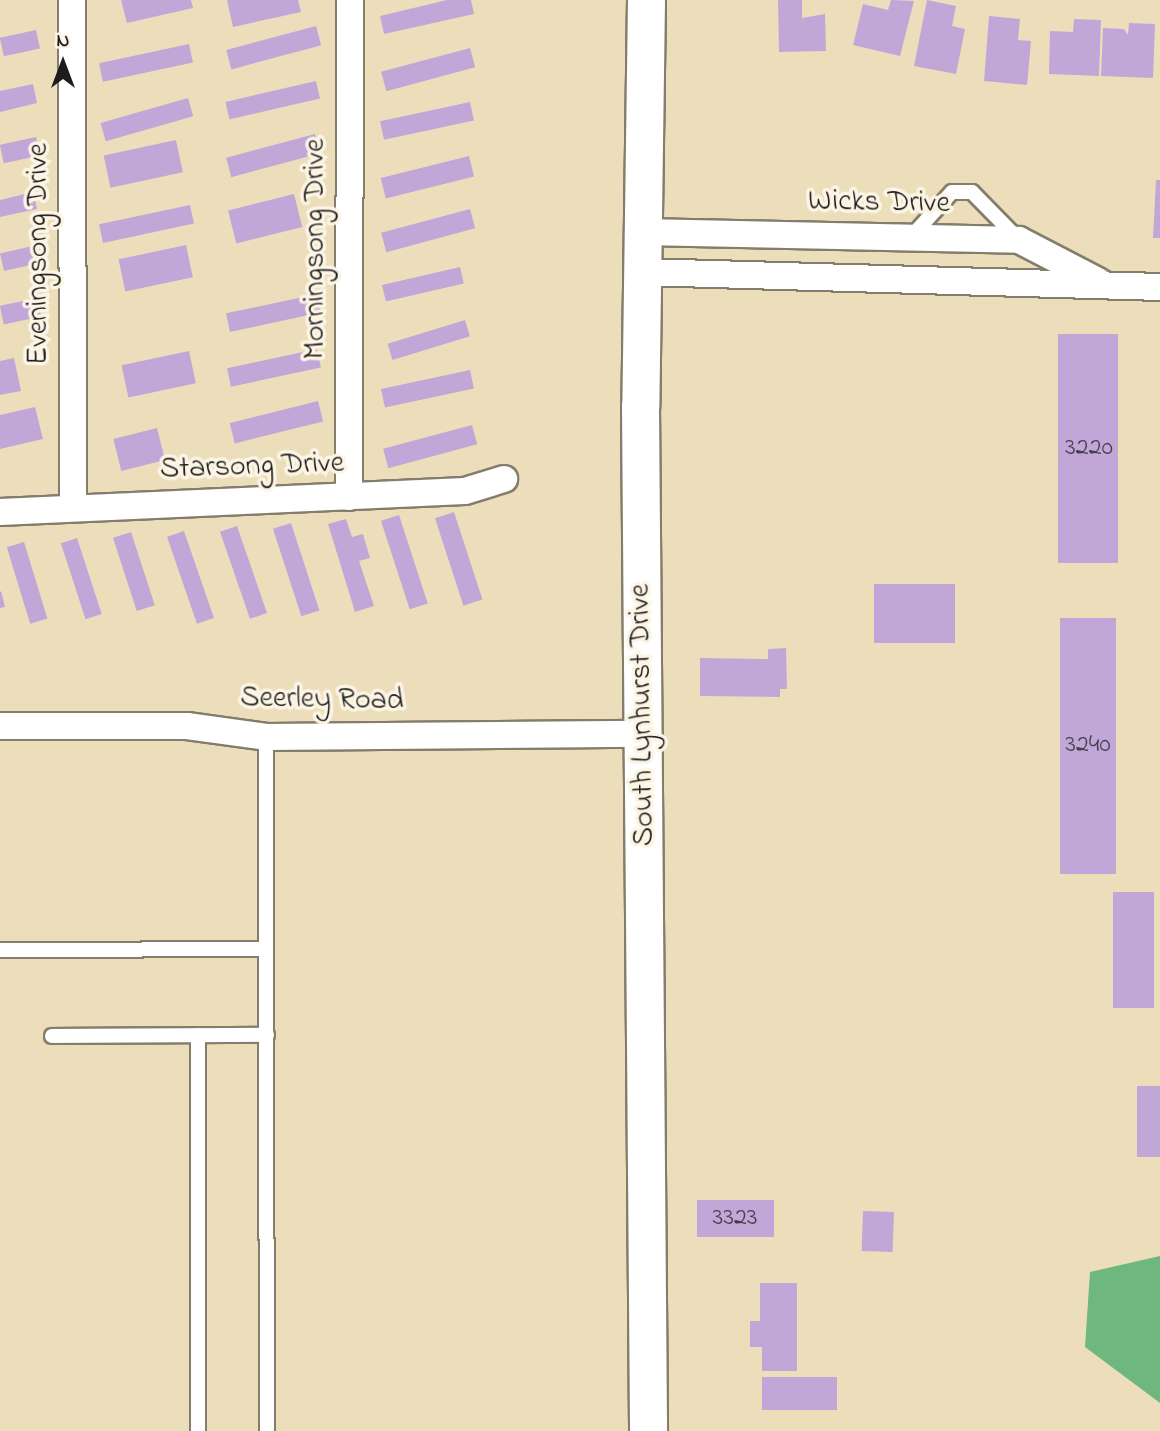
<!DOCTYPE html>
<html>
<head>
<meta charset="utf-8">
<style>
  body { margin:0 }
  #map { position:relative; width:1160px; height:1431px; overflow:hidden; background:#eddebb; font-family:"Indie Flower",sans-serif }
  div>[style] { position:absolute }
  .forest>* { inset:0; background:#6eb880 }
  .building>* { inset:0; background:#c1a7d7; transform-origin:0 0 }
  .roads { filter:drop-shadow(2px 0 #847d6c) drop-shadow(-2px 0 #847d6c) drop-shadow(0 2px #847d6c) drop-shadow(0 -2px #847d6c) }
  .lane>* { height:14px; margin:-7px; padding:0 7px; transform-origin:7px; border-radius:7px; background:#fff }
  .street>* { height:26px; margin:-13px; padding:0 13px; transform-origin:13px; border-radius:13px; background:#fff }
  .secondary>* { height:37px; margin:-18.5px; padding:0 18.5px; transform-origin:18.5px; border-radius:18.5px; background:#fff }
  span { translate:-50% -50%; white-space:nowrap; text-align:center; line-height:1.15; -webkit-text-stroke:7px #fcf5e5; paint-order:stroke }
  .number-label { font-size:26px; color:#453f4b }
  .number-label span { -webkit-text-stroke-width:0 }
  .street-label { font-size:30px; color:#1c1c1c }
  .north { position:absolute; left:28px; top:28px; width:70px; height:70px; -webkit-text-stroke:5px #fcf5e5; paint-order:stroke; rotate:0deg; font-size:19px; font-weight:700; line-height:28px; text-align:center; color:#1c1c1c }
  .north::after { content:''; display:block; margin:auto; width:24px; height:32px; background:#1c1c1c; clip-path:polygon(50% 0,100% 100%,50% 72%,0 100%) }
</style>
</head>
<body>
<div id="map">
  <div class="forest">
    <i style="clip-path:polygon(1160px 1256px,1160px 1403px,1085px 1347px,1090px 1272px)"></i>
  </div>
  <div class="building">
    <i style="clip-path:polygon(121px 0,191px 0,193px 8px,127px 23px)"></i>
    <i style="clip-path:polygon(227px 0,298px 0,301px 12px,233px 27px)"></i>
    <i style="clip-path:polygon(447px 0,471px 0,474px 14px,384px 34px,380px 16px)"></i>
    <i style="clip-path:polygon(778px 0,802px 0,802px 18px,825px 14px,826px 51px,779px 52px)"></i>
    <i style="clip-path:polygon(891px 0,914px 1px,900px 56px,853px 45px,863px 4px,888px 10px)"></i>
    <i style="clip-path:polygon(927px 0,956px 6px,952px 26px,965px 29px,956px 74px,914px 66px)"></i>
    <i style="clip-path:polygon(989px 16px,1020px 19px,1018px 40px,1031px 41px,1027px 85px,984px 81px)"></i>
    <i style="clip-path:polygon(1074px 19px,1101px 20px,1099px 76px,1049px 74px,1050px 31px,1073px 32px)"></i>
    <i style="clip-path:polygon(1129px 23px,1155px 24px,1153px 78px,1101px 76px,1103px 28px,1124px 29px,1128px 35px)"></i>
    <i style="left:316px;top:26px;width:20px;height:93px;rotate:75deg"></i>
    <i style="left:36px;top:30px;width:19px;height:37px;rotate:78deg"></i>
    <i style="left:189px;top:44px;width:19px;height:92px;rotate:78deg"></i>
    <i style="left:470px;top:48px;width:20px;height:92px;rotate:75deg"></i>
    <i style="left:316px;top:81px;width:18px;height:93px;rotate:77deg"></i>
    <i style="clip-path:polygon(33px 84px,37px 103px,0 112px,0 91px)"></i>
    <i style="left:188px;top:98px;width:19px;height:91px;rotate:74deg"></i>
    <i style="left:470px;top:102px;width:19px;height:92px;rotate:78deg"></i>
    <i style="left:315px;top:134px;width:20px;height:92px;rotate:75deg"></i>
    <i style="left:36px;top:137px;width:19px;height:37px;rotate:78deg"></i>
    <i style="left:176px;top:140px;width:33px;height:74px;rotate:78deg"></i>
    <i style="left:469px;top:156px;width:21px;height:91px;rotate:76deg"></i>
    <i style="clip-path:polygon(1156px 180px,1160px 180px,1160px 238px,1153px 238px)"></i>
    <i style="clip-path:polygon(33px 192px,37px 209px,0 217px,0 200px)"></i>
    <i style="left:294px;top:194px;width:34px;height:68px;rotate:76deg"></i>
    <i style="left:190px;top:205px;width:19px;height:93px;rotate:78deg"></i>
    <i style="left:470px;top:209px;width:20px;height:92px;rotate:75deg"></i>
    <i style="left:37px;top:245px;width:18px;height:38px;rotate:77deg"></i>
    <i style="left:186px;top:245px;width:33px;height:69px;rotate:78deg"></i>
    <i style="left:460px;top:267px;width:17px;height:80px;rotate:77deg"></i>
    <i style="left:317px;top:294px;width:19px;height:93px;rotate:78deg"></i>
    <i style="left:37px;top:298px;width:19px;height:38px;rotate:78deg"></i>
    <i style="left:465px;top:320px;width:17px;height:81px;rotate:73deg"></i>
    <i style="left:1118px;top:334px;width:229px;height:60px;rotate:90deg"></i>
    <i style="left:317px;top:349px;width:19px;height:92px;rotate:78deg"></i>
    <i style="left:189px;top:351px;width:33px;height:69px;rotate:78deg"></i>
    <i style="clip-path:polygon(14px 358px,21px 391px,0 395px,0 361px)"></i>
    <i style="left:470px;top:370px;width:19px;height:91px;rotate:78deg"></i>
    <i style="left:318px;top:401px;width:21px;height:91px;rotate:76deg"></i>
    <i style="clip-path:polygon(35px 407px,43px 439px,0 449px,0 415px)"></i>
    <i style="left:472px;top:425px;width:20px;height:92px;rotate:75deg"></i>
    <i style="left:157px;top:428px;width:33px;height:45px;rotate:76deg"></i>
    <i style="left:454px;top:512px;width:92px;height:20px;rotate:72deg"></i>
    <i style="left:399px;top:515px;width:93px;height:19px;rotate:72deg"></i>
    <i style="clip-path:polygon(346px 519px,352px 537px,363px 534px,370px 558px,359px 561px,374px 606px,355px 612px,328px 524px)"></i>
    <i style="left:291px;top:523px;width:92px;height:19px;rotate:72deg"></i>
    <i style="left:237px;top:526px;width:92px;height:18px;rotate:71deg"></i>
    <i style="left:184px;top:531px;width:92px;height:18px;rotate:71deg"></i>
    <i style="left:131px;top:532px;width:77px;height:19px;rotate:72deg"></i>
    <i style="left:77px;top:538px;width:80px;height:17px;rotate:72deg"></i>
    <i style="left:24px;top:542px;width:80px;height:18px;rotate:73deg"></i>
    <i style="left:874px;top:584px;width:81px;height:59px"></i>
    <i style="clip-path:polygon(1px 591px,5px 607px,0 608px,0 592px)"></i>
    <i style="left:1060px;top:618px;width:56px;height:256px"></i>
    <i style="clip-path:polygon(786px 648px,787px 689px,780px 689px,780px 697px,700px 696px,700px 658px,768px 659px,768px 649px)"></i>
    <i style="left:1113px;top:892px;width:41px;height:116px"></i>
    <i style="left:1160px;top:1086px;width:71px;height:23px;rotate:90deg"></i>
    <i style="left:774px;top:1200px;width:37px;height:77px;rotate:90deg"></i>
    <i style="left:863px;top:1211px;width:31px;height:40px;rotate:2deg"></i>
    <i style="clip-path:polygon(760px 1283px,797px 1283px,797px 1371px,762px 1371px,762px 1347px,750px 1347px,750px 1321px,760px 1321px)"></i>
    <i style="left:837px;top:1377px;width:33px;height:75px;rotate:90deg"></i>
  </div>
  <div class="roads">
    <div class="lane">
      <i style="left:911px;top:237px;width:61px;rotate:-47.7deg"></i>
      <i style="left:952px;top:192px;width:20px"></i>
      <i style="left:972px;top:192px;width:66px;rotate:45.6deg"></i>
      <i style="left:266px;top:949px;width:482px;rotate:89.9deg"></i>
      <i style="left:0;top:950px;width:266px;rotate:-0.2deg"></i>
      <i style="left:266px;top:949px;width:212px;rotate:-90deg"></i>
      <i style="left:52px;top:1036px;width:215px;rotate:-0.3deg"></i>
      <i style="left:198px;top:1431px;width:396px;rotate:-90deg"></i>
    </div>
    <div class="street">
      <i style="left:72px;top:0;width:507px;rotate:89.89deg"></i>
      <i style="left:643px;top:232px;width:376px;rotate:1.2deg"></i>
      <i style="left:1019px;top:240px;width:89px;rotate:27.4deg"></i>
      <i style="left:643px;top:272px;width:517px;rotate:1.66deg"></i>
      <i style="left:349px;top:497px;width:497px;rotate:-89.9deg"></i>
      <i style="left:0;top:512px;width:465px;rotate:-2.6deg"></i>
      <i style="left:465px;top:491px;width:41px;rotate:-17.1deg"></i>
      <i style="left:0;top:726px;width:187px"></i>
      <i style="left:187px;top:726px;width:80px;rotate:7.9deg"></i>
      <i style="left:266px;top:737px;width:376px;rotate:-0.5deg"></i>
    </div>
    <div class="secondary">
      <i style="left:646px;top:0;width:406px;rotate:90.8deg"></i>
      <i style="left:640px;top:406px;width:1025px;rotate:89.55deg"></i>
    </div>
  </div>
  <div class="number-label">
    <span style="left:1089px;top:449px">3220</span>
    <span style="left:1088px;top:746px">3240</span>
    <span style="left:735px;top:1219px">3323</span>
  </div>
  <div class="street-label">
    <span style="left:879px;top:203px;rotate:1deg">Wicks Drive</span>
    <span style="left:316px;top:249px;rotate:-90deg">Morningsong Drive</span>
    <span style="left:39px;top:254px;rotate:-90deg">Eveningsong Drive</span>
    <span style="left:252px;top:467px;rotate:-2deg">Starsong Drive</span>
    <span style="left:322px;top:700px;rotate:1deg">Seerley Road</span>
    <span style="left:643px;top:715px;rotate:-91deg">South Lynhurst Drive</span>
  </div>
  <div class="north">N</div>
</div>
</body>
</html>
